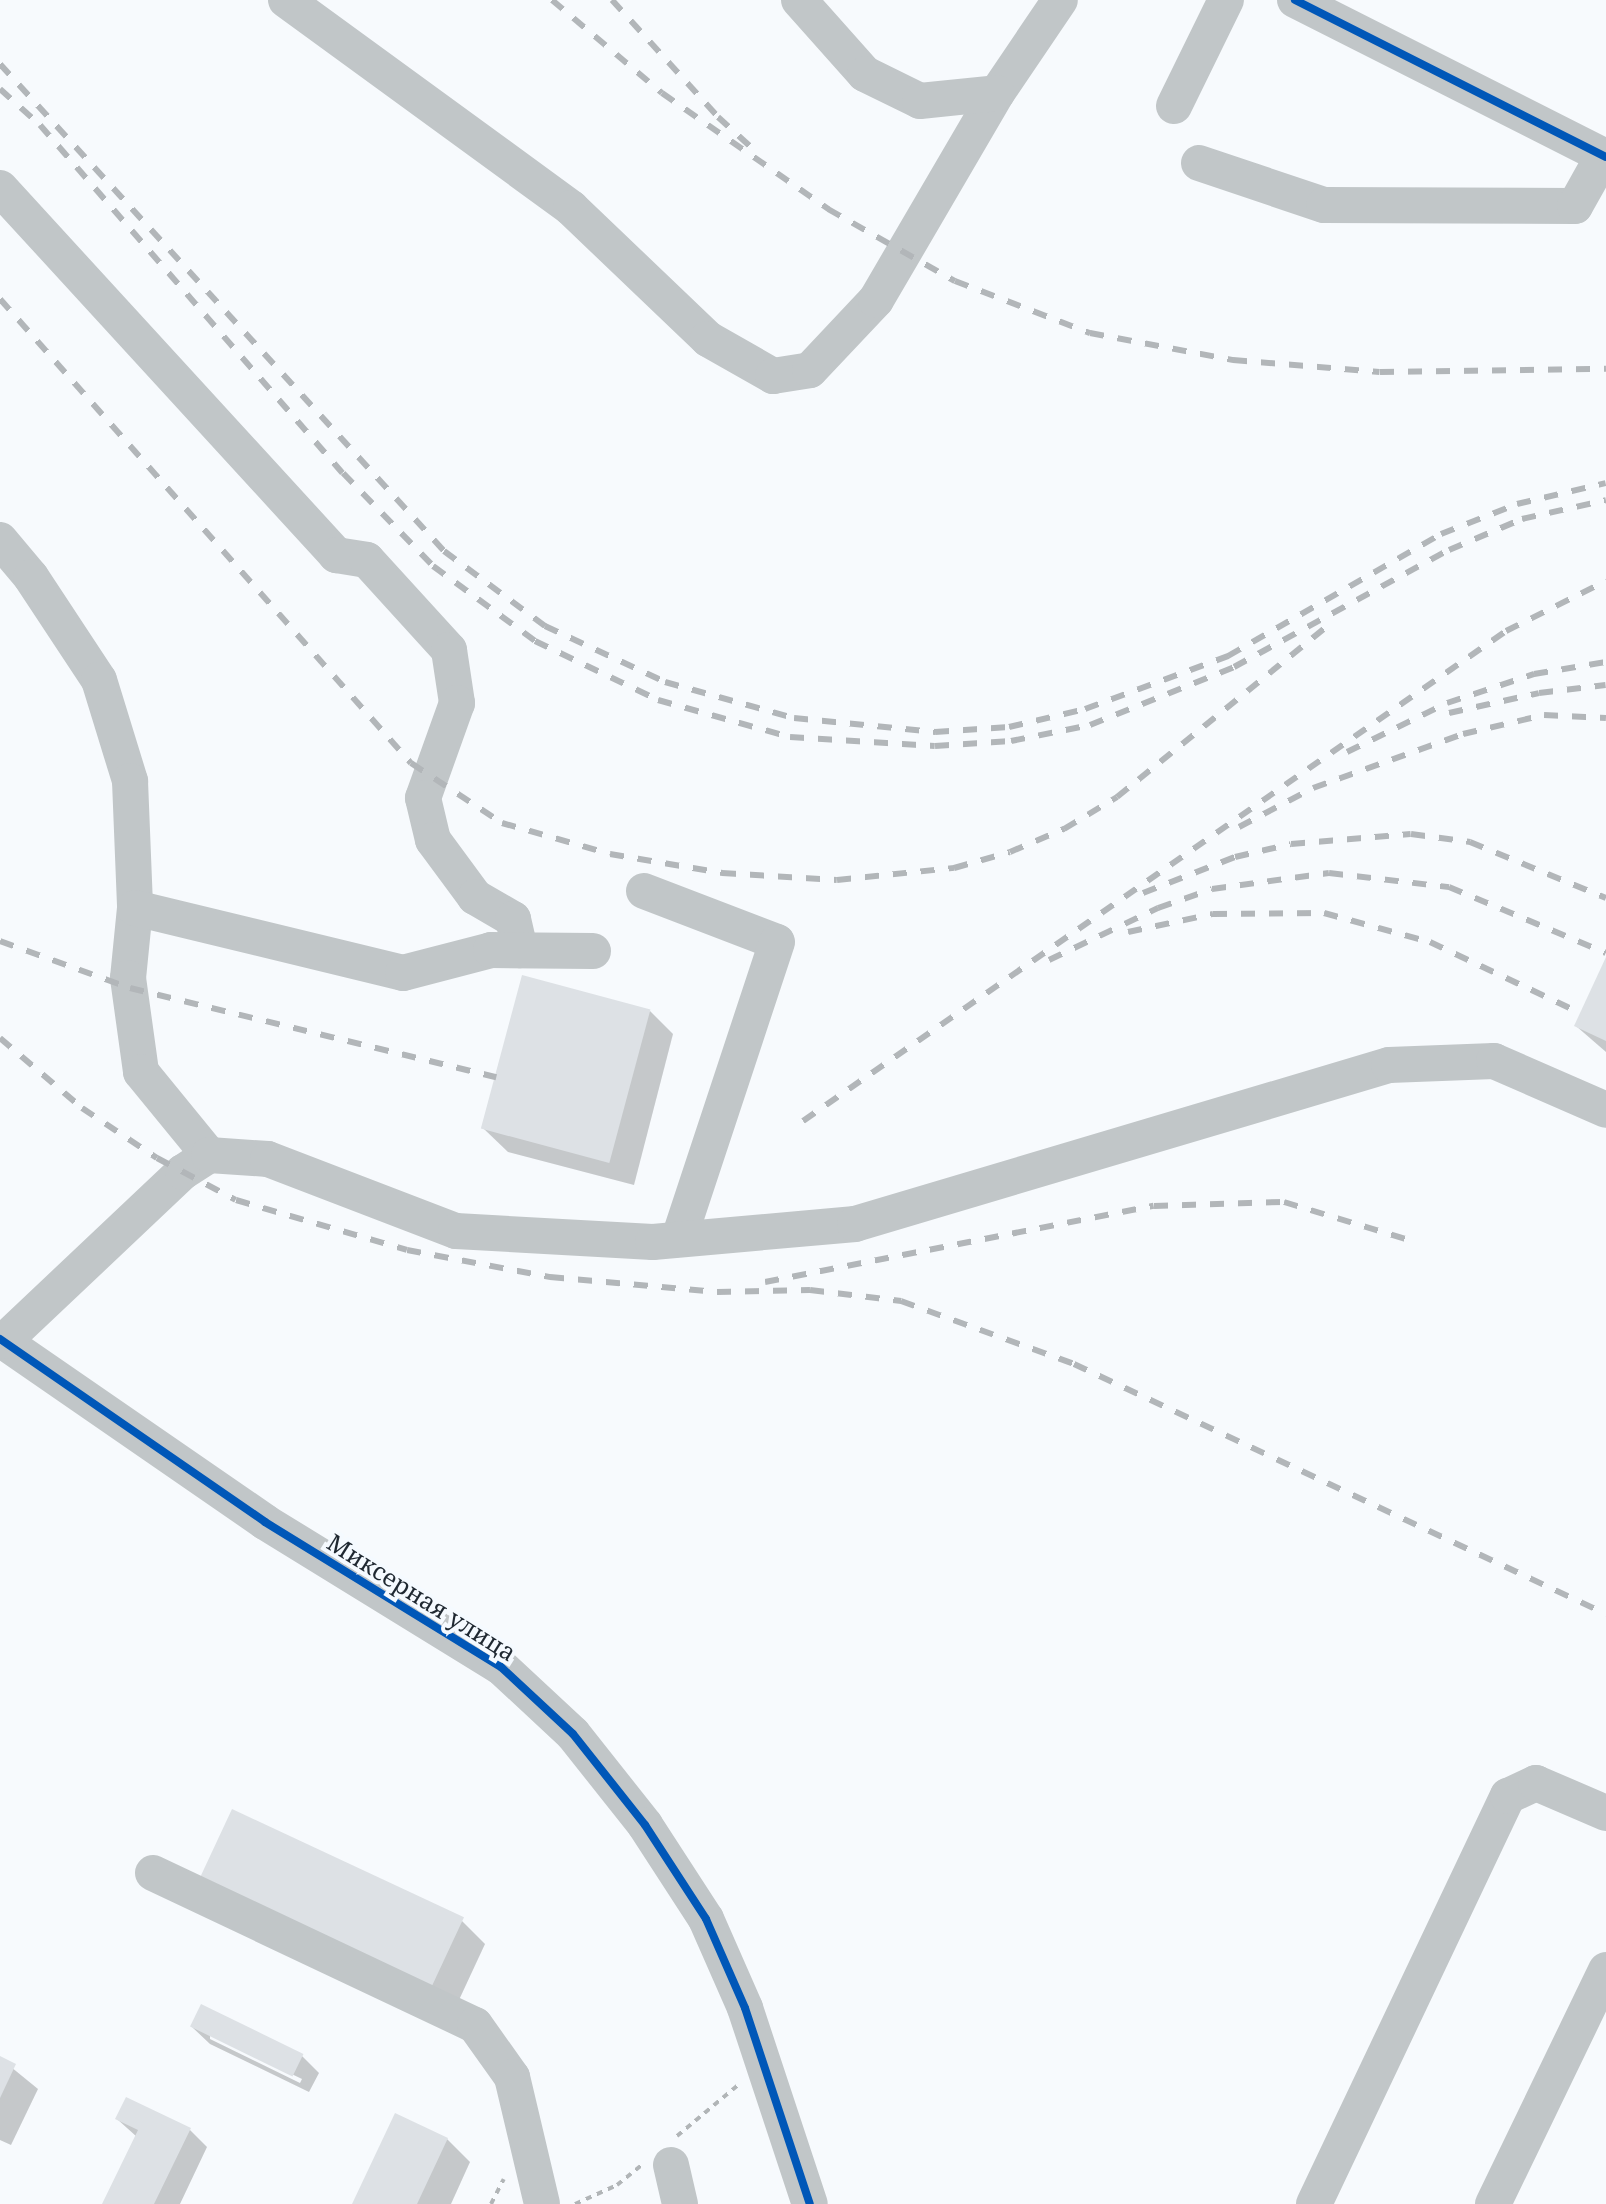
<!DOCTYPE html>
<html>
<head>
<meta charset="utf-8">
<style>
  body { margin:0 }
  #map { position:relative; width:1606px; height:2204px; overflow:hidden; background:#f7fafd; font-family:"Noto Serif",serif }
  div>[style] { position:absolute }
  .shadow>* { inset:0; background:#0003 }
  .building>* { inset:0; background:#dde1e5; transform-origin:0 0 }
  .path>* { height:4px; margin-top:-2px; transform-origin:0; background:repeating-linear-gradient(90deg,#b1b5b7 0 6px,transparent 0 12px) }
  .minor>* { height:36px; margin:-18px; padding:0 18px; transform-origin:18px; border-radius:18px; background:#c1c6c8 }
  .rail>* { height:6px; margin-top:-3px; transform-origin:0; background:repeating-linear-gradient(90deg,#b2b6b9 0 14px,transparent 0 28px) }
  .cycleway>* { height:8px; margin:-4px; padding:0 4px; transform-origin:4px; border-radius:4px; background:#0057b8 }
  span { translate:-50% -50%; white-space:nowrap; text-align:center; line-height:1.15; -webkit-text-stroke:8px #f5faff; paint-order:stroke }
  .street-label { font-size:24px; color:#1f2831 }
</style>
</head>
<body>
<div id="map">
  <div class="shadow">
    <i style="clip-path:polygon(1606px 962px,1606px 1052px,1576px 1026px)"></i>
    <i style="clip-path:polygon(650px 1011px,673px 1034px,634px 1185px,508px 1152px,484px 1129px)"></i>
    <i style="clip-path:polygon(233px 1811px,462px 1921px,485px 1944px,452px 2015px)"></i>
    <i style="clip-path:polygon(evenodd,192px 2027px,302px 2056px,319px 2073px,309px 2092px,210px 2044px,192px 2027px,210px 2035px,302px 2079px,300px 2083px,210px 2039px,210px 2035px)"></i>
    <i style="clip-path:polygon(0 2058px,38px 2089px,11px 2145px,0 2140px)"></i>
    <i style="clip-path:polygon(117px 2119px,190px 2130px,207px 2147px,180px 2204px,104px 2204px,137px 2137px)"></i>
    <i style="clip-path:polygon(447px 2139px,470px 2162px,451px 2204px,355px 2204px)"></i>
  </div>
  <div class="building">
    <i style="clip-path:polygon(1606px 957px,1606px 1041px,1574px 1026px)"></i>
    <i style="left:522px;top:975px;width:133px;height:159px;rotate:15deg"></i>
    <i style="left:232px;top:1809px;width:256px;height:82px;rotate:25deg"></i>
    <i style="left:201px;top:2004px;width:114px;height:25px;rotate:26deg"></i>
    <i style="clip-path:polygon(0 2056px,16px 2064px,0 2098px)"></i>
    <i style="clip-path:polygon(126px 2097px,191px 2128px,154px 2204px,102px 2204px,138px 2130px,115px 2119px)"></i>
    <i style="clip-path:polygon(395px 2113px,448px 2138px,417px 2204px,352px 2204px)"></i>
  </div>
  <div class="path">
    <i style="left:677px;top:2136px;width:80px;rotate:-39.9deg"></i>
    <i style="left:491px;top:2204px;width:28px;rotate:-63deg"></i>
    <i style="left:575px;top:2204px;width:46px;rotate:-24.3deg"></i>
    <i style="left:617px;top:2185px;width:33px;rotate:-39deg"></i>
  </div>
  <div class="minor">
    <i style="left:286px;top:0;width:353px;rotate:36.1deg"></i>
    <i style="left:571px;top:208px;width:190px;rotate:43.7deg"></i>
    <i style="left:708px;top:339px;width:75px;rotate:29.6deg"></i>
    <i style="left:773px;top:376px;width:37px;rotate:-9deg"></i>
    <i style="left:810px;top:370px;width:96px;rotate:-46.7deg"></i>
    <i style="left:876px;top:300px;width:240px;rotate:-59.7deg"></i>
    <i style="left:997px;top:93px;width:112px;rotate:-55.9deg"></i>
    <i style="left:799px;top:0;width:99px;rotate:48.3deg"></i>
    <i style="left:865px;top:74px;width:61px;rotate:26.1deg"></i>
    <i style="left:920px;top:101px;width:77px;rotate:-5.9deg"></i>
    <i style="left:1295px;top:0;width:348px;rotate:26.8deg"></i>
    <i style="left:1174px;top:106px;width:118px;rotate:-63.9deg"></i>
    <i style="left:1199px;top:163px;width:132px;rotate:18.6deg"></i>
    <i style="left:1324px;top:205px;width:251px;rotate:0.2deg"></i>
    <i style="left:1575px;top:206px;width:57px;rotate:-60.8deg"></i>
    <i style="left:0;top:188px;width:498px;rotate:47.5deg"></i>
    <i style="left:336px;top:555px;width:31px;rotate:9deg"></i>
    <i style="left:367px;top:560px;width:122px;rotate:47.7deg"></i>
    <i style="left:449px;top:650px;width:54px;rotate:81.4deg"></i>
    <i style="left:457px;top:703px;width:101px;rotate:109.7deg"></i>
    <i style="left:423px;top:798px;width:43px;rotate:76.6deg"></i>
    <i style="left:433px;top:840px;width:71px;rotate:53.6deg"></i>
    <i style="left:475px;top:897px;width:44px;rotate:30.1deg"></i>
    <i style="left:513px;top:919px;width:32px;rotate:77deg"></i>
    <i style="left:0;top:540px;width:48px;rotate:50deg"></i>
    <i style="left:31px;top:577px;width:123px;rotate:56.6deg"></i>
    <i style="left:99px;top:680px;width:106px;rotate:72.9deg"></i>
    <i style="left:130px;top:781px;width:127px;rotate:87.7deg"></i>
    <i style="left:135px;top:908px;width:70px;rotate:95.7deg"></i>
    <i style="left:128px;top:978px;width:95px;rotate:82.1deg"></i>
    <i style="left:141px;top:1072px;width:107px;rotate:50.7deg"></i>
    <i style="left:644px;top:891px;width:142px;rotate:21deg"></i>
    <i style="left:777px;top:942px;width:313px;rotate:108.3deg"></i>
    <i style="left:135px;top:908px;width:276px;rotate:13.6deg"></i>
    <i style="left:403px;top:973px;width:91px;rotate:-14.6deg"></i>
    <i style="left:491px;top:950px;width:102px;rotate:0.6deg"></i>
    <i style="left:0;top:1339px;width:322px;rotate:34.6deg"></i>
    <i style="left:265px;top:1522px;width:277px;rotate:31.6deg"></i>
    <i style="left:501px;top:1667px;width:98px;rotate:42.9deg"></i>
    <i style="left:573px;top:1734px;width:116px;rotate:51.6deg"></i>
    <i style="left:645px;top:1825px;width:112px;rotate:57deg"></i>
    <i style="left:706px;top:1919px;width:97px;rotate:66.3deg"></i>
    <i style="left:745px;top:2008px;width:206px;rotate:71.7deg"></i>
    <i style="left:4px;top:1341px;width:246px;rotate:-43.4deg"></i>
    <i style="left:183px;top:1172px;width:31px;rotate:-33deg"></i>
    <i style="left:209px;top:1155px;width:59px;rotate:3.9deg"></i>
    <i style="left:268px;top:1159px;width:201px;rotate:21deg"></i>
    <i style="left:456px;top:1231px;width:197px;rotate:3.2deg"></i>
    <i style="left:653px;top:1242px;width:203px;rotate:-5.1deg"></i>
    <i style="left:855px;top:1224px;width:557px;rotate:-16.58deg"></i>
    <i style="left:1389px;top:1065px;width:105px;rotate:-2.2deg"></i>
    <i style="left:1494px;top:1061px;width:122px;rotate:23.6deg"></i>
    <i style="left:153px;top:1873px;width:356px;rotate:25.3deg"></i>
    <i style="left:475px;top:2025px;width:64px;rotate:54.6deg"></i>
    <i style="left:512px;top:2077px;width:130px;rotate:76.7deg"></i>
    <i style="left:671px;top:2165px;width:40px;rotate:77deg"></i>
    <i style="left:1314px;top:2204px;width:452px;rotate:-64.6deg"></i>
    <i style="left:1508px;top:1796px;width:31px;rotate:-25deg"></i>
    <i style="left:1536px;top:1783px;width:76px;rotate:23.2deg"></i>
    <i style="left:1493px;top:2204px;width:260px;rotate:-64.2deg"></i>
  </div>
  <div class="rail">
    <i style="left:552px;top:0;width:144px;rotate:40.2deg"></i>
    <i style="left:662px;top:93px;width:203px;rotate:34.9deg"></i>
    <i style="left:828px;top:209px;width:146px;rotate:29.6deg"></i>
    <i style="left:955px;top:281px;width:145px;rotate:21.1deg"></i>
    <i style="left:1090px;top:333px;width:146px;rotate:10.7deg"></i>
    <i style="left:1233px;top:360px;width:147px;rotate:4.7deg"></i>
    <i style="left:1380px;top:372px;width:226px;rotate:-0.8deg"></i>
    <i style="left:612px;top:0;width:158px;rotate:47.8deg"></i>
    <i style="left:718px;top:117px;width:46px;rotate:42.4deg"></i>
    <i style="left:0;top:64px;width:659px;rotate:47.64deg"></i>
    <i style="left:444px;top:551px;width:126px;rotate:36.6deg"></i>
    <i style="left:545px;top:626px;width:132px;rotate:25deg"></i>
    <i style="left:665px;top:682px;width:134px;rotate:15.6deg"></i>
    <i style="left:794px;top:718px;width:142px;rotate:5.7deg"></i>
    <i style="left:935px;top:732px;width:74px;rotate:-3.9deg"></i>
    <i style="left:1009px;top:727px;width:78px;rotate:-13.3deg"></i>
    <i style="left:1085px;top:709px;width:153px;rotate:-20.3deg"></i>
    <i style="left:1228px;top:656px;width:245px;rotate:-29.8deg"></i>
    <i style="left:1441px;top:534px;width:82px;rotate:-21.5deg"></i>
    <i style="left:1517px;top:504px;width:91px;rotate:-13.3deg"></i>
    <i style="left:0;top:89px;width:54px;rotate:42deg"></i>
    <i style="left:40px;top:125px;width:461px;rotate:49deg"></i>
    <i style="left:343px;top:473px;width:129px;rotate:45.9deg"></i>
    <i style="left:433px;top:566px;width:127px;rotate:36.3deg"></i>
    <i style="left:535px;top:641px;width:136px;rotate:25.6deg"></i>
    <i style="left:658px;top:700px;width:137px;rotate:15.7deg"></i>
    <i style="left:790px;top:737px;width:145px;rotate:3.6deg"></i>
    <i style="left:935px;top:746px;width:76px;rotate:-3.8deg"></i>
    <i style="left:1011px;top:741px;width:81px;rotate:-11.4deg"></i>
    <i style="left:1090px;top:725px;width:155px;rotate:-21.9deg"></i>
    <i style="left:1234px;top:667px;width:245px;rotate:-28.6deg"></i>
    <i style="left:1449px;top:550px;width:79px;rotate:-23deg"></i>
    <i style="left:1522px;top:519px;width:86px;rotate:-12.7deg"></i>
    <i style="left:0;top:299px;width:620px;rotate:48.47deg"></i>
    <i style="left:411px;top:763px;width:109px;rotate:33.4deg"></i>
    <i style="left:502px;top:823px;width:112px;rotate:16deg"></i>
    <i style="left:610px;top:854px;width:114px;rotate:9.6deg"></i>
    <i style="left:722px;top:873px;width:115px;rotate:3.5deg"></i>
    <i style="left:837px;top:880px;width:118px;rotate:-5.9deg"></i>
    <i style="left:954px;top:868px;width:58px;rotate:-15.9deg"></i>
    <i style="left:1010px;top:852px;width:59px;rotate:-23.1deg"></i>
    <i style="left:1064px;top:829px;width:62px;rotate:-31.1deg"></i>
    <i style="left:1117px;top:797px;width:276px;rotate:-39.1deg"></i>
    <i style="left:1449px;top:713px;width:92px;rotate:-12.5deg"></i>
    <i style="left:1539px;top:693px;width:67px;rotate:-6.8deg"></i>
    <i style="left:1347px;top:752px;width:111px;rotate:-26.1deg"></i>
    <i style="left:1447px;top:703px;width:92px;rotate:-18.4deg"></i>
    <i style="left:1534px;top:674px;width:73px;rotate:-9.5deg"></i>
    <i style="left:1239px;top:827px;width:84px;rotate:-27.8deg"></i>
    <i style="left:1313px;top:788px;width:159px;rotate:-19.8deg"></i>
    <i style="left:1463px;top:734px;width:83px;rotate:-13.2deg"></i>
    <i style="left:1544px;top:715px;width:62px;rotate:2.8deg"></i>
    <i style="left:1143px;top:893px;width:99px;rotate:-21.4deg"></i>
    <i style="left:1235px;top:857px;width:57px;rotate:-13.1deg"></i>
    <i style="left:1291px;top:844px;width:120px;rotate:-4.8deg"></i>
    <i style="left:1411px;top:834px;width:60px;rotate:7.7deg"></i>
    <i style="left:1470px;top:842px;width:147px;rotate:22.4deg"></i>
    <i style="left:1128px;top:932px;width:87px;rotate:-12deg"></i>
    <i style="left:1213px;top:914px;width:111px;rotate:-0.5deg"></i>
    <i style="left:1324px;top:913px;width:110px;rotate:15.3deg"></i>
    <i style="left:1430px;top:942px;width:166px;rotate:25.3deg"></i>
    <i style="left:0;top:941px;width:138px;rotate:19.9deg"></i>
    <i style="left:130px;top:988px;width:377px;rotate:13.7deg"></i>
    <i style="left:1049px;top:960px;width:121px;rotate:-25.5deg"></i>
    <i style="left:1158px;top:908px;width:57px;rotate:-19.4deg"></i>
    <i style="left:1212px;top:889px;width:118px;rotate:-7.8deg"></i>
    <i style="left:1329px;top:873px;width:121px;rotate:6.7deg"></i>
    <i style="left:1449px;top:887px;width:170px;rotate:22.8deg"></i>
    <i style="left:0;top:1038px;width:108px;rotate:40.5deg"></i>
    <i style="left:82px;top:1108px;width:90px;rotate:33.7deg"></i>
    <i style="left:157px;top:1158px;width:89px;rotate:28deg"></i>
    <i style="left:236px;top:1200px;width:178px;rotate:16.3deg"></i>
    <i style="left:407px;top:1250px;width:146px;rotate:10.7deg"></i>
    <i style="left:550px;top:1277px;width:168px;rotate:5.1deg"></i>
    <i style="left:717px;top:1292px;width:93px;rotate:-1.2deg"></i>
    <i style="left:810px;top:1290px;width:92px;rotate:6.9deg"></i>
    <i style="left:901px;top:1301px;width:184px;rotate:20deg"></i>
    <i style="left:1074px;top:1364px;width:588px;rotate:25.17deg"></i>
    <i style="left:803px;top:1121px;width:857px;rotate:-34.88deg"></i>
    <i style="left:1506px;top:631px;width:112px;rotate:-26.6deg"></i>
    <i style="left:765px;top:1282px;width:396px;rotate:-11.1deg"></i>
    <i style="left:1154px;top:1206px;width:130px;rotate:-1.8deg"></i>
    <i style="left:1284px;top:1202px;width:131px;rotate:16.9deg"></i>
  </div>
  <div class="cycleway">
    <i style="left:1295px;top:0;width:348px;rotate:26.8deg"></i>
    <i style="left:0;top:1339px;width:322px;rotate:34.6deg"></i>
    <i style="left:265px;top:1522px;width:277px;rotate:31.6deg"></i>
    <i style="left:501px;top:1667px;width:98px;rotate:42.9deg"></i>
    <i style="left:573px;top:1734px;width:116px;rotate:51.6deg"></i>
    <i style="left:645px;top:1825px;width:112px;rotate:57deg"></i>
    <i style="left:706px;top:1919px;width:97px;rotate:66.3deg"></i>
    <i style="left:745px;top:2008px;width:206px;rotate:71.7deg"></i>
  </div>
  <div class="street-label">
    <span style="left:422px;top:1597px;rotate:32deg">Миксерная улица</span>
  </div>
</div>
</body>
</html>
